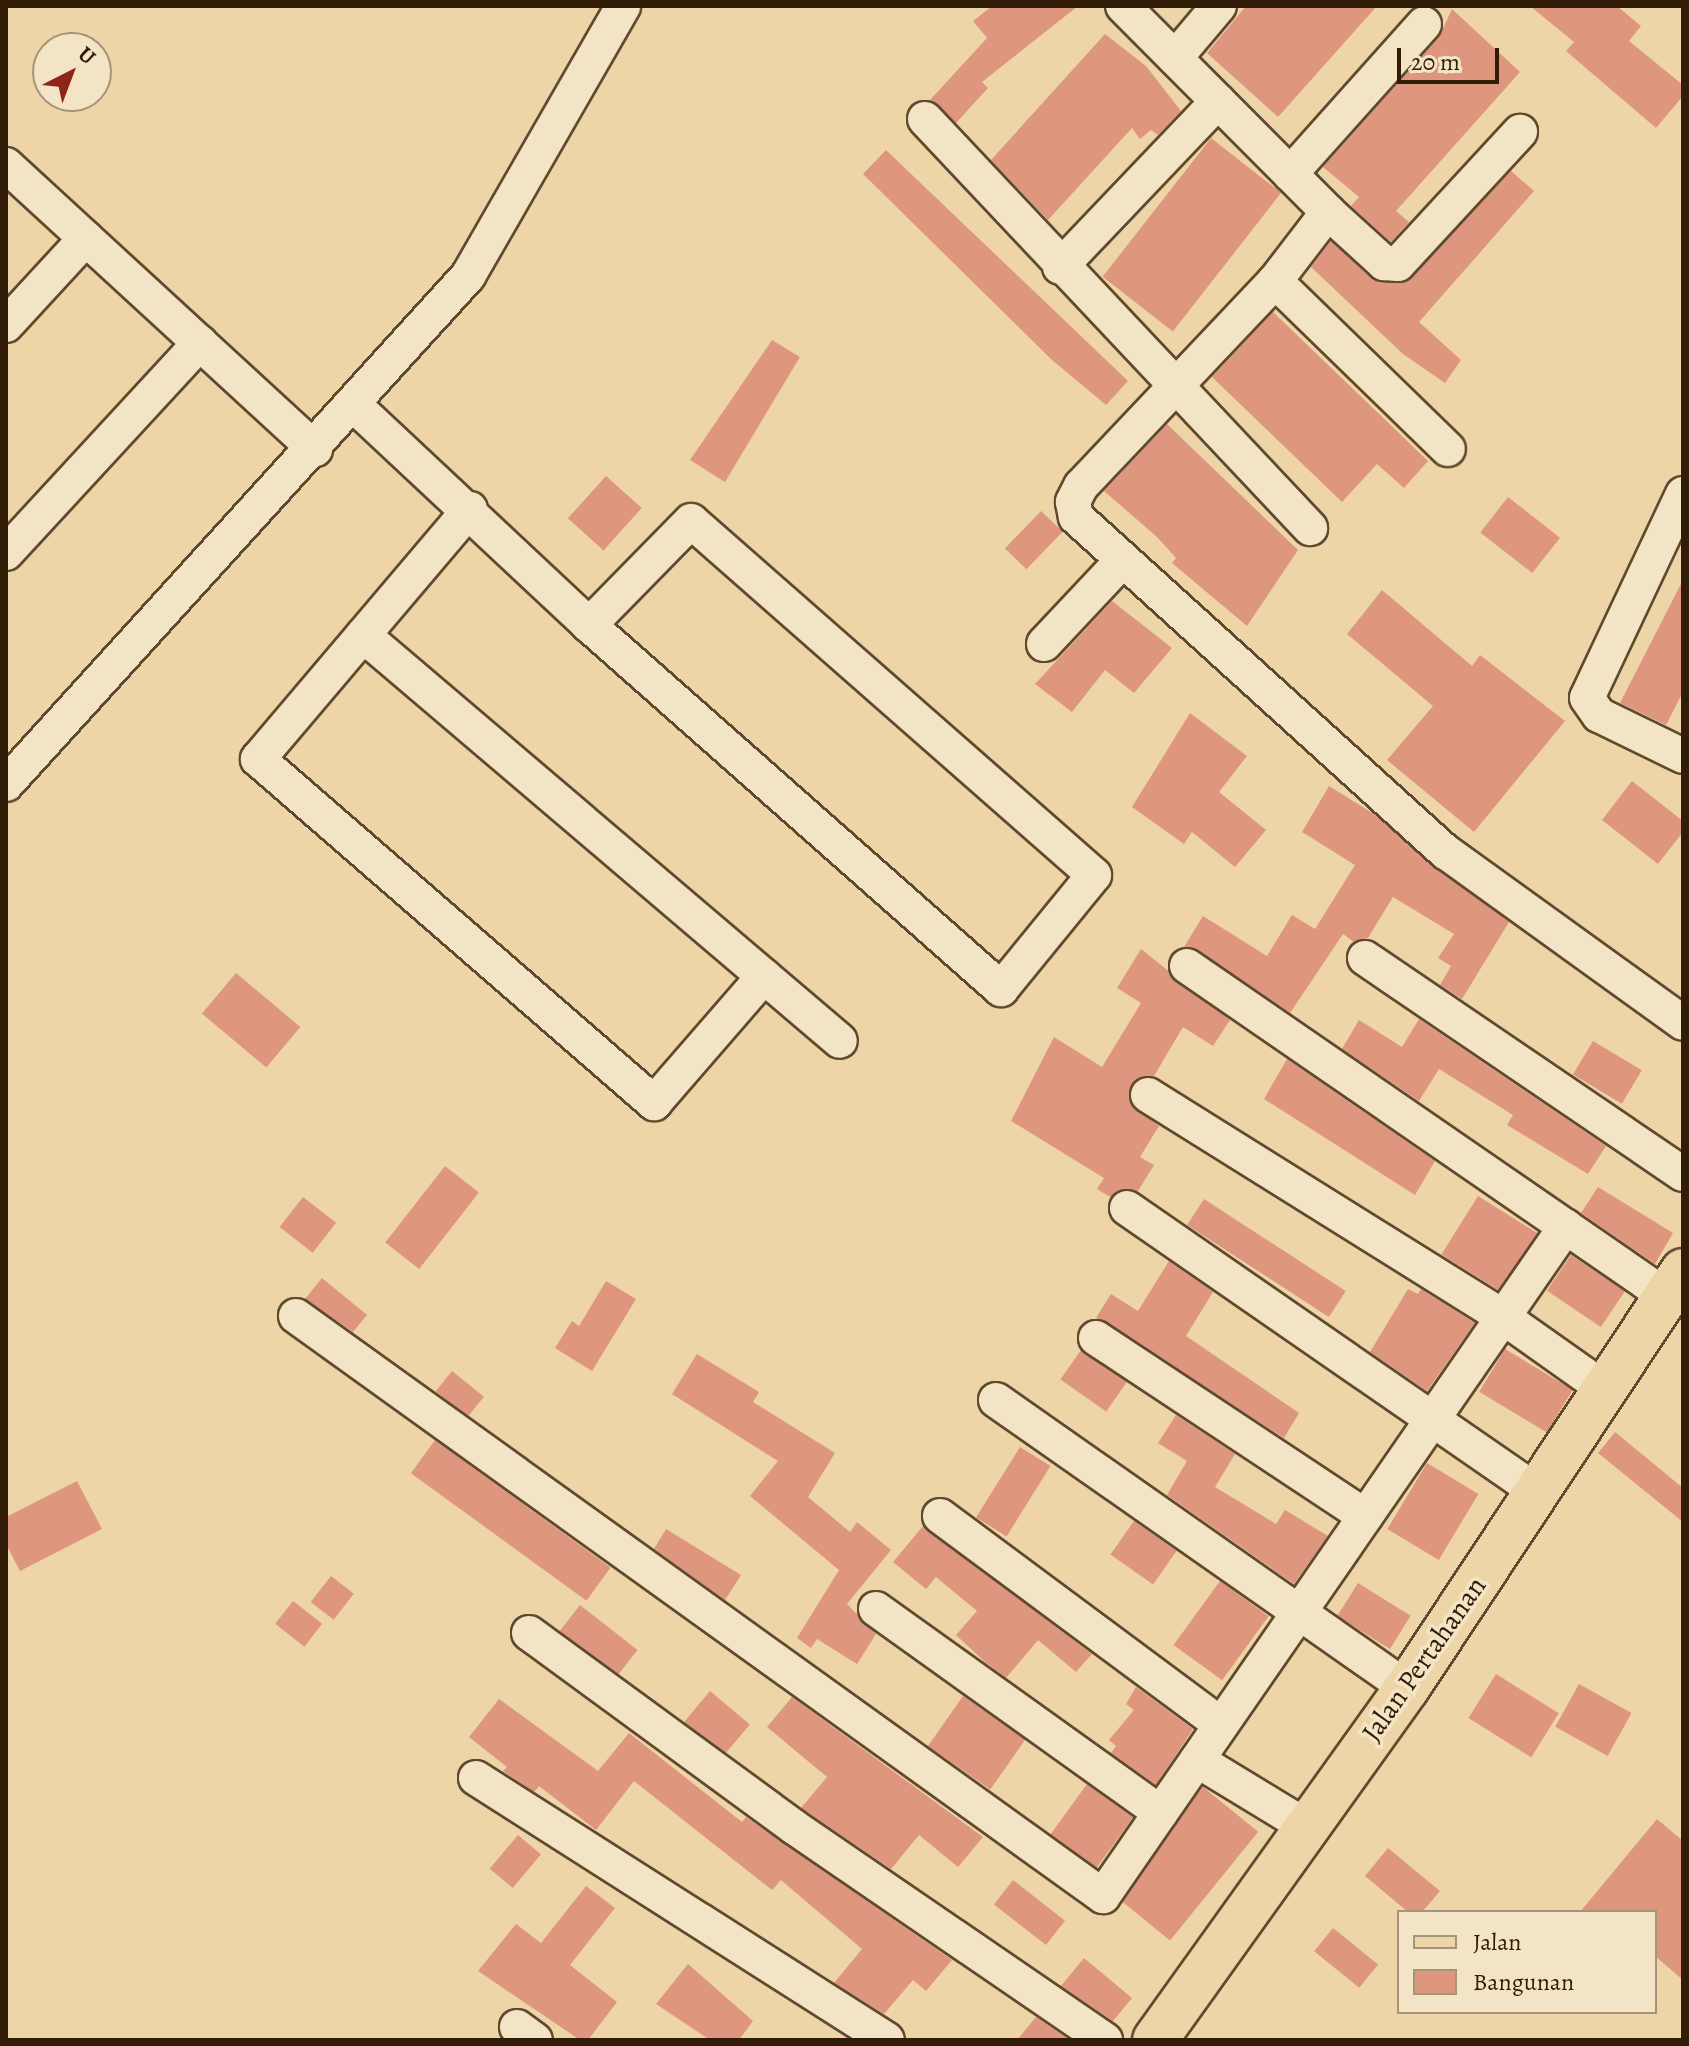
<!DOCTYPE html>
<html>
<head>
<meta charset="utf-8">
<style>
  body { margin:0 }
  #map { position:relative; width:1689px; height:2046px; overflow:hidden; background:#eed5a7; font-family:Alegreya,serif }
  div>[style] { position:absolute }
  .building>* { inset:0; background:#df967e; transform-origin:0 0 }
  .roads { filter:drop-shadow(2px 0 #604a2f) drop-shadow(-2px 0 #604a2f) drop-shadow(0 2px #604a2f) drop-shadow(0 -2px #604a2f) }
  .minor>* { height:34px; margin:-17px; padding:0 17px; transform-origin:17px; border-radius:17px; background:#f4e4c6 }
  .primary>* { height:44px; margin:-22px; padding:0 22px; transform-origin:22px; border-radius:22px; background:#eed5a7 }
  span { translate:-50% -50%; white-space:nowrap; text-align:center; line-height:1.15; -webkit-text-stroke:7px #f4e4c6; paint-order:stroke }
  .street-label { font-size:28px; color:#301c07 }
  .frame { position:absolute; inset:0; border:8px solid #301c07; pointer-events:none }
  .legend { position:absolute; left:1397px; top:1910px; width:260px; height:104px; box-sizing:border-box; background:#f4e4c6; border:2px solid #a6947a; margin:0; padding:10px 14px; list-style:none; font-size:24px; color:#301c07 }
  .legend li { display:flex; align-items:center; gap:16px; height:40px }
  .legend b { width:40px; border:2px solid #a6947a }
  .north { position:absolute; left:32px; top:32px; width:80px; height:80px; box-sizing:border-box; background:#f4e4c6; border:2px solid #a6947a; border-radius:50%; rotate:42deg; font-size:22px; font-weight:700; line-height:32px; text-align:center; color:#301c07 }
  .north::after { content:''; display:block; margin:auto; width:28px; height:36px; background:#8f2418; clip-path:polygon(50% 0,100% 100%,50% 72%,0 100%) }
  .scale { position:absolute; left:1397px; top:48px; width:102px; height:36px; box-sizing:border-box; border:4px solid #301c07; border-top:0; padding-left:10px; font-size:24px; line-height:28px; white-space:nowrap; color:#301c07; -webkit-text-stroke:6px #f4e4c6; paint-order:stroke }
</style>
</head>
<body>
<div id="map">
  <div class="building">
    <i style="clip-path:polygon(992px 6px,1078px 6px,982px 82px,988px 88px,956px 123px,930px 100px,987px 38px,973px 21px)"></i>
    <i style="clip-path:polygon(1246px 6px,1377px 6px,1278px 117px,1207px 53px)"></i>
    <i style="clip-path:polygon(1530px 6px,1617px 6px,1641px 26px,1629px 41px,1683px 85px,1683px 96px,1656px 128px,1566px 51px,1574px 42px)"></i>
    <i style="clip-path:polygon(1452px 9px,1520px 72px,1396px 211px,1409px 222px,1391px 242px,1351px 206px,1359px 197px,1323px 167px,1439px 37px)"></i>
    <i style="clip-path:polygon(1105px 34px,1146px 66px,1181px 111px,1158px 135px,1151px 130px,1140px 139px,1132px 128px,1048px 220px,991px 160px)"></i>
    <i style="left:1211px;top:138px;width:89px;height:176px;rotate:38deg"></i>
    <i style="clip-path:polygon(886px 150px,1128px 381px,1106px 405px,1052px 360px,863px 174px)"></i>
    <i style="clip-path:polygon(1511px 171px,1534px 191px,1419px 322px,1461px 360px,1445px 383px,1403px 354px,1311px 267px,1331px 241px,1371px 278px,1406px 282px)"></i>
    <i style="clip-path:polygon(1273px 312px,1428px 461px,1404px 488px,1377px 464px,1342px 502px,1212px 377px)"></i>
    <i style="clip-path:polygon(772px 340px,800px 357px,725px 482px,690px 460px)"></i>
    <i style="clip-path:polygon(1167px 424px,1298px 550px,1247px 626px,1172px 563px,1176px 558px,1157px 537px,1104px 491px)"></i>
    <i style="left:606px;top:476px;width:48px;height:57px;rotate:42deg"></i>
    <i style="left:1508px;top:497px;width:66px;height:45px;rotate:38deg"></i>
    <i style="left:1041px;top:511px;width:30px;height:52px;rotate:44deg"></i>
    <i style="clip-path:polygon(1683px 580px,1683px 692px,1666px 725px,1620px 703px)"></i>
    <i style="clip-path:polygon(1382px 590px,1472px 666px,1480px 655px,1565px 721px,1474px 832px,1387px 760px,1433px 706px,1347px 634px)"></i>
    <i style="clip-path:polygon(1112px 601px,1172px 648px,1134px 693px,1105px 670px,1072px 712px,1035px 684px)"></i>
    <i style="clip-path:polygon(1190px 713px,1247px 756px,1219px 792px,1266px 830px,1235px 867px,1192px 832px,1184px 844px,1132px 807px)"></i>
    <i style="clip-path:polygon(1632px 781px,1683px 821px,1683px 832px,1658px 864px,1602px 820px)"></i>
    <i style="clip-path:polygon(1329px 786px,1374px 814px,1509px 922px,1462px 999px,1440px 985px,1451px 966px,1438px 958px,1454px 934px,1393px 897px,1368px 938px,1354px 942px,1343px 934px,1290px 1013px,1198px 950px,1184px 947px,1203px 916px,1267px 956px,1292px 915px,1315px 929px,1355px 865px,1302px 832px)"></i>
    <i style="clip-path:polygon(1141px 949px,1230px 1020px,1213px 1046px,1183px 1027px,1154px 1076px,1132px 1084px,1131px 1105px,1159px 1126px,1140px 1157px,1154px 1165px,1138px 1191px,1119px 1190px,1110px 1197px,1097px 1189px,1104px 1178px,1011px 1121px,1054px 1037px,1102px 1067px,1141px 1003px,1117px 988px)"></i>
    <i style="left:236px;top:973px;width:84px;height:53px;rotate:40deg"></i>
    <i style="clip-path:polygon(1419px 1019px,1606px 1146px,1588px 1174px,1507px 1125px,1513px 1115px,1439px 1069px,1419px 1101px,1342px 1049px,1359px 1020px,1402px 1047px)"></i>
    <i style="left:1593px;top:1041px;width:57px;height:39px;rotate:31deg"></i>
    <i style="clip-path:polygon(1287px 1059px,1435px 1161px,1415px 1195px,1264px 1099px)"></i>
    <i style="left:445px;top:1166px;width:43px;height:97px;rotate:38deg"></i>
    <i style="clip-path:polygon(1598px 1187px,1673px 1233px,1655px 1264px,1581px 1213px)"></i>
    <i style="left:1478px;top:1196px;width:70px;height:69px;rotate:32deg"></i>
    <i style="left:303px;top:1197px;width:42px;height:38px;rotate:38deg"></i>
    <i style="left:1204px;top:1199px;width:169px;height:31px;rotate:33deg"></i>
    <i style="left:1571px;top:1255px;width:65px;height:43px;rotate:34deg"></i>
    <i style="clip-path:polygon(1169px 1261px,1213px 1292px,1186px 1336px,1299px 1413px,1284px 1438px,1096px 1318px,1111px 1294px,1138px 1311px)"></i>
    <i style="clip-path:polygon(322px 1278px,367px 1315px,353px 1332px,305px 1299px)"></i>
    <i style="clip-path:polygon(606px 1281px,636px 1299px,592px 1371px,555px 1348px,572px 1321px,579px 1326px)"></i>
    <i style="clip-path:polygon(1408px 1289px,1418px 1294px,1421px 1289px,1475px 1323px,1427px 1391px,1370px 1352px)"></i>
    <i style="left:1505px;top:1349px;width:79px;height:50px;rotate:31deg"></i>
    <i style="left:1081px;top:1350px;width:56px;height:36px;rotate:35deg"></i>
    <i style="clip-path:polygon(697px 1354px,759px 1392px,753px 1402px,835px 1453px,808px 1497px,850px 1532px,857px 1522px,891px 1550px,847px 1604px,876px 1634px,857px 1664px,817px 1639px,811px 1648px,797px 1638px,839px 1570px,750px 1496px,778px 1461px,672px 1394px)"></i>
    <i style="left:452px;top:1371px;width:41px;height:26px;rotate:39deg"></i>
    <i style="clip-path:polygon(1176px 1415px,1235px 1454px,1215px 1487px,1276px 1524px,1285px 1510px,1328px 1536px,1294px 1584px,1167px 1495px,1187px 1461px,1158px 1443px)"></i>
    <i style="clip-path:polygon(1615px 1432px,1683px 1488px,1683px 1522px,1598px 1453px)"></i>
    <i style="left:435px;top:1440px;width:217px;height:41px;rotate:36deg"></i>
    <i style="left:1020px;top:1447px;width:36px;height:83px;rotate:32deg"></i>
    <i style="left:1427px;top:1463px;width:60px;height:77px;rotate:31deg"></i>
    <i style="clip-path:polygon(77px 1481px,102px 1529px,20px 1571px,6px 1544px,6px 1517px)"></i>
    <i style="left:1134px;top:1521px;width:52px;height:41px;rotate:35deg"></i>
    <i style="clip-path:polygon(923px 1526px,1092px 1654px,1076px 1672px,1038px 1640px,1006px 1678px,984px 1661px,956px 1635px,977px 1611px,936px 1577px,926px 1589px,893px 1562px)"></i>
    <i style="clip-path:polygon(666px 1529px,741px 1575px,725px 1600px,654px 1549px)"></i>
    <i style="left:331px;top:1576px;width:29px;height:33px;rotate:38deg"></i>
    <i style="left:1220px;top:1581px;width:60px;height:79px;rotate:36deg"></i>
    <i style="left:1358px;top:1583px;width:62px;height:39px;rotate:32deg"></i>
    <i style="left:293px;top:1601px;width:37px;height:29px;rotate:38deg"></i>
    <i style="left:580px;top:1605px;width:73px;height:33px;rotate:38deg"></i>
    <i style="left:1496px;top:1674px;width:74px;height:52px;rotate:32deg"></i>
    <i style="left:1579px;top:1684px;width:60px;height:49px;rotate:29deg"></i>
    <i style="clip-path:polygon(1136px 1687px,1193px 1729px,1156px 1785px,1111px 1753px,1116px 1746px,1109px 1740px,1134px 1710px,1126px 1704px)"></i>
    <i style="left:710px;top:1691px;width:52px;height:40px;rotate:40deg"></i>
    <i style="left:963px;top:1696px;width:76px;height:61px;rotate:35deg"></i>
    <i style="clip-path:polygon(792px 1697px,983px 1837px,958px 1867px,919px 1835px,891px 1869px,801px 1808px,827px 1777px,767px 1727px)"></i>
    <i style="clip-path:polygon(499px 1699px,598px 1771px,629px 1733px,742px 1822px,746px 1817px,952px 1960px,926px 1991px,913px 1980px,884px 2014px,834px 1983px,862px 1949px,781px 1880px,772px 1890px,634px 1781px,596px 1830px,539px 1786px,534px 1792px,503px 1771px,507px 1767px,469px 1737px)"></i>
    <i style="left:1087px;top:1784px;width:57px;height:62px;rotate:36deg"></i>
    <i style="left:1203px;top:1787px;width:71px;height:140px;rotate:39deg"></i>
    <i style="clip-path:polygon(1657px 1819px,1683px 1841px,1683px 1980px,1655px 1956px,1655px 1912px,1580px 1912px)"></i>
    <i style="left:518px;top:1835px;width:30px;height:44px;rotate:40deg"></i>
    <i style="clip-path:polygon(1388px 1848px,1440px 1891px,1422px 1912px,1408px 1912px,1365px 1876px)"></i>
    <i style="left:1013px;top:1880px;width:66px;height:31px;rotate:38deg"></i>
    <i style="clip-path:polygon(586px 1886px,615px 1908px,570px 1965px,617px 2002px,588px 2040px,580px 2040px,478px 1971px,516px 1924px,541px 1943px)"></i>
    <i style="left:1333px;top:1928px;width:58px;height:30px;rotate:39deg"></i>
    <i style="clip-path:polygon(1084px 1958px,1132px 1998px,1113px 2021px,1061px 1986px)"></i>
    <i style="clip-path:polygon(688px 1964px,753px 2021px,739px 2040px,710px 2040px,656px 2004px)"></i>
    <i style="clip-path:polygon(1036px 2017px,1070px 2040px,1017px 2040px)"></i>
  </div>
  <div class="roads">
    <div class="minor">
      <i style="left:1123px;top:6px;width:291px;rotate:45.1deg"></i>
      <i style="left:1328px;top:212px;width:87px;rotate:127.5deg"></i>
      <i style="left:1275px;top:281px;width:282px;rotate:133.4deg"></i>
      <i style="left:1081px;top:486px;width:18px;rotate:117deg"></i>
      <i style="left:1073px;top:502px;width:15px;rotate:79deg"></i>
      <i style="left:1076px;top:517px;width:499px;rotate:42.2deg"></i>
      <i style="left:1446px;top:852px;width:292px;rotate:35.8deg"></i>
      <i style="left:1175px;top:58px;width:68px;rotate:-49.8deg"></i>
      <i style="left:925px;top:119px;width:562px;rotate:46.73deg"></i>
      <i style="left:6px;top:165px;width:420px;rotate:42.6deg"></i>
      <i style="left:1290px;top:174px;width:201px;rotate:-48.2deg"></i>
      <i style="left:1328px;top:212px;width:76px;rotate:42.3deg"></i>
      <i style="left:1384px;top:263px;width:14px;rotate:4deg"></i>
      <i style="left:1398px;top:264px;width:180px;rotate:-47.3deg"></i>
      <i style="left:1060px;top:267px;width:229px;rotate:-46.4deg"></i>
      <i style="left:1275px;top:281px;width:241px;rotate:44.2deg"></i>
      <i style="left:6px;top:325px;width:118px;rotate:-47.4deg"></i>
      <i style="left:355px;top:406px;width:320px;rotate:43.1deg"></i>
      <i style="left:589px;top:625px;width:550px;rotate:41.46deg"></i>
      <i style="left:1001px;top:989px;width:147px;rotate:-50.8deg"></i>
      <i style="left:1094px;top:875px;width:536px;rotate:-138.7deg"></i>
      <i style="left:691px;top:521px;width:146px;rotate:134.4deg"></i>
      <i style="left:1683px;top:494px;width:225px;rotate:115.2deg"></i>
      <i style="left:1587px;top:698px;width:21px;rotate:55deg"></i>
      <i style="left:1599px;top:715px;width:93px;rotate:26deg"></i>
      <i style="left:470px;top:509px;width:328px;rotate:130.3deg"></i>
      <i style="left:258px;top:759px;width:525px;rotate:40.98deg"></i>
      <i style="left:654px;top:1103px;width:168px;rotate:-49.1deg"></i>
      <i style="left:6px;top:553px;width:286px;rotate:-47.3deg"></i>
      <i style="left:363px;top:635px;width:626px;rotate:40.4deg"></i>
      <i style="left:1044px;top:644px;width:115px;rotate:-46.8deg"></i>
      <i style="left:6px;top:784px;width:687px;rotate:-47.72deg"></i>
      <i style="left:468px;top:276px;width:311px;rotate:-60.1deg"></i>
      <i style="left:1365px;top:958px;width:384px;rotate:34.2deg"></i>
      <i style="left:1187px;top:966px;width:582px;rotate:34.56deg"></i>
      <i style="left:1148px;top:1095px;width:419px;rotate:32deg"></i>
      <i style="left:1503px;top:1317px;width:126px;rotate:35.3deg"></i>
      <i style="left:1127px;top:1208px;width:501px;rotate:34.67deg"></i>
      <i style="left:296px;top:1316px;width:994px;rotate:35.71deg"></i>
      <i style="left:1103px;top:1896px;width:814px;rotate:-55.35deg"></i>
      <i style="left:1096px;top:1338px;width:323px;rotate:33.5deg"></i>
      <i style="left:996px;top:1400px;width:502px;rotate:35.02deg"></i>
      <i style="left:940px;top:1516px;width:350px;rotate:36.6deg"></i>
      <i style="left:876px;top:1609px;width:350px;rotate:35.6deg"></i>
      <i style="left:529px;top:1633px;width:328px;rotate:36.2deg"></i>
      <i style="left:794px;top:1827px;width:377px;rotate:34.4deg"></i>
      <i style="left:1197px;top:1760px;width:125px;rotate:31.3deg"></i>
      <i style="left:476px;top:1778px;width:487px;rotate:32.5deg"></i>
      <i style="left:517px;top:2027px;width:22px;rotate:36deg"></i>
    </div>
    <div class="primary">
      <i style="left:1155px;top:2040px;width:433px;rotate:-54.4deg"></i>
      <i style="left:1407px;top:1688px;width:500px;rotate:-56.5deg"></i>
    </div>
  </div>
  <div class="street-label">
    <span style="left:1424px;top:1659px;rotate:-55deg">Jalan Pertahanan</span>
  </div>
  <div class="frame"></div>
  <ul class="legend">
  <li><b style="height:10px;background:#eed5a7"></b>Jalan</li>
  <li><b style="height:22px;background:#df967e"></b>Bangunan</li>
  </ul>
  <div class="north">U</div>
  <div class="scale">20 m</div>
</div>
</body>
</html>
